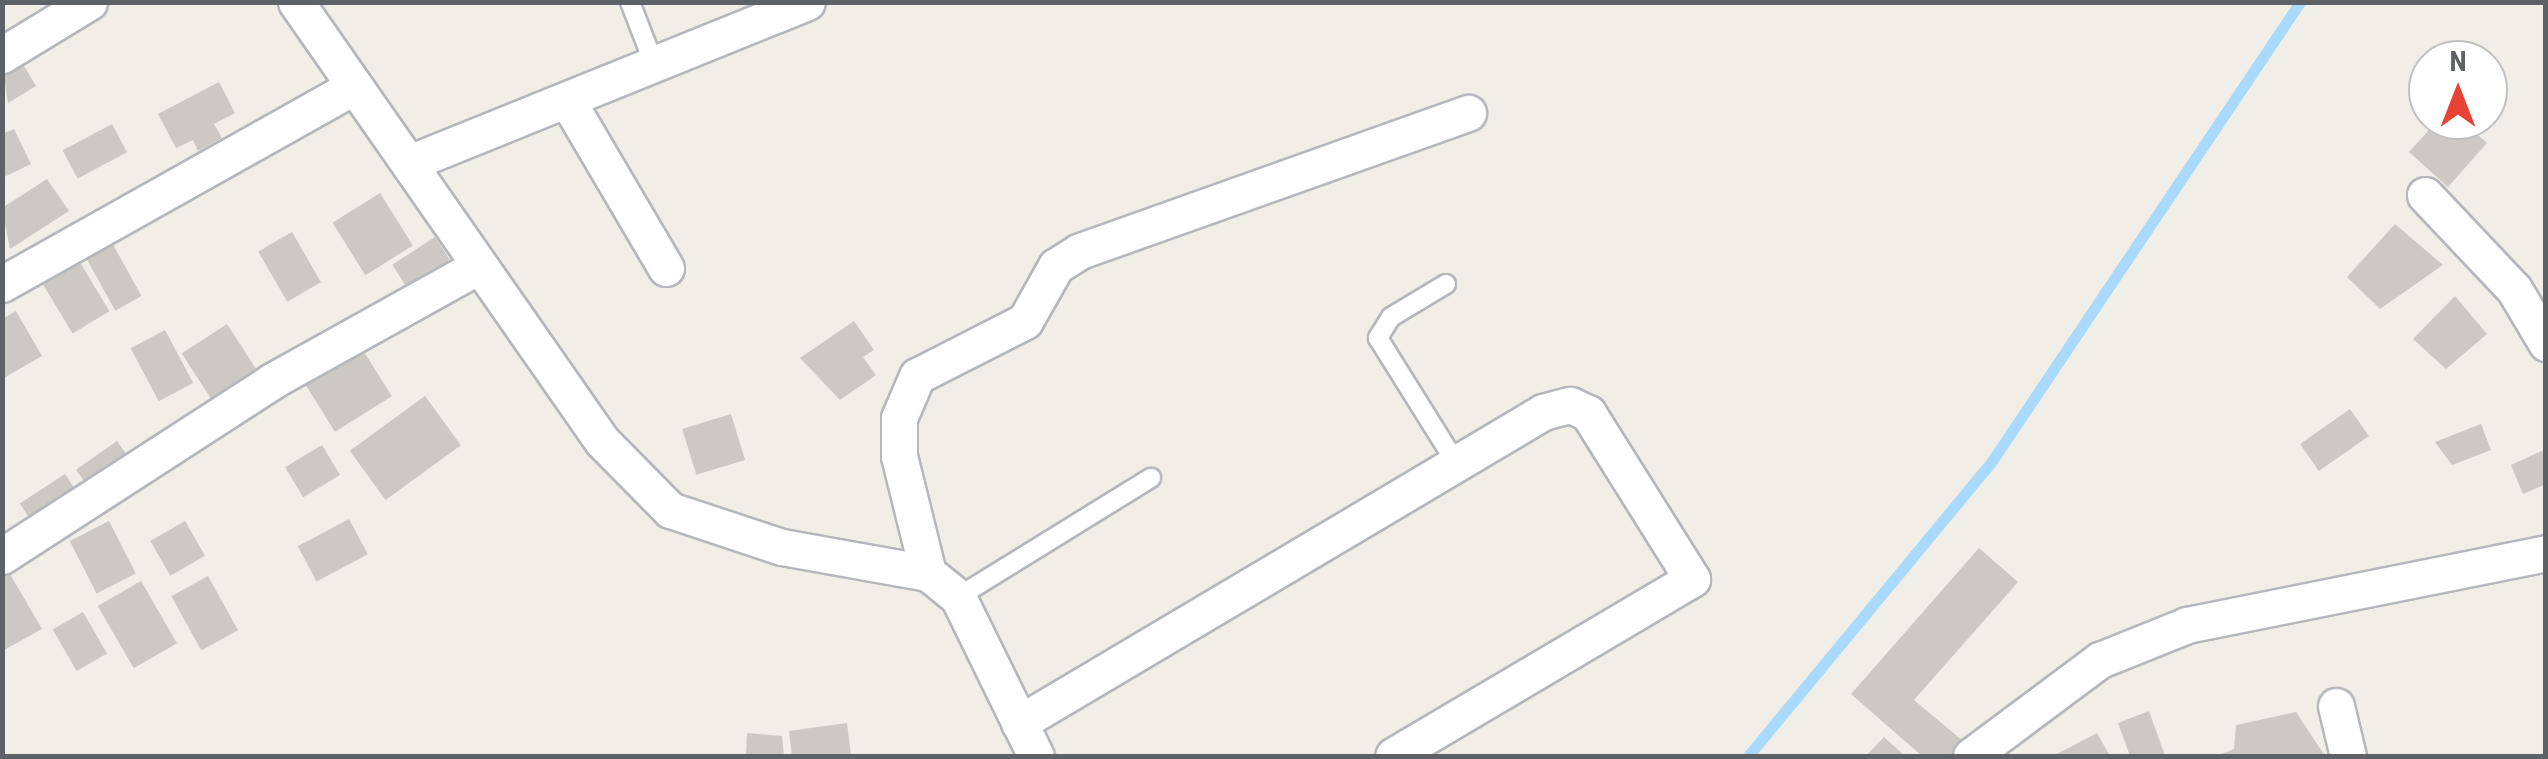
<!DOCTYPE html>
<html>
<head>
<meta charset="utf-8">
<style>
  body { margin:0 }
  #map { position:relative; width:2548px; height:759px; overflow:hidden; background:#f0eee7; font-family:"Roboto Condensed",sans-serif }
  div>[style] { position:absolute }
  .stream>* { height:11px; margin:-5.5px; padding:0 5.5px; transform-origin:5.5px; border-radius:5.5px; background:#a9dafe }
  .building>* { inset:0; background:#ccc9c4; transform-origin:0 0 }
  .roads { filter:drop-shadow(2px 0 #b4b7bb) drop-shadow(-2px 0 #b4b7bb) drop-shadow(0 2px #b4b7bb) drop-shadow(0 -2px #b4b7bb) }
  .lane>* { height:18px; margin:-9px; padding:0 9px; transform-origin:9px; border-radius:9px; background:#fff }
  .street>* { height:35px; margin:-17.5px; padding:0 17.5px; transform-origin:17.5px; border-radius:17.5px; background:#fff }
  span { translate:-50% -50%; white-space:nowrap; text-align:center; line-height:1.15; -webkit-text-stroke:8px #fff; paint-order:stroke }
  .frame { position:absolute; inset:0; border:5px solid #5e6267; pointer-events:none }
  .north { position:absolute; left:2408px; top:40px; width:100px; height:100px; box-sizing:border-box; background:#fff; border:2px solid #bfc0c2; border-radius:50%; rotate:0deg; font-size:28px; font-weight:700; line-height:40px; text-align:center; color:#5e6267 }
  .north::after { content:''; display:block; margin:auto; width:35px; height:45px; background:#e84135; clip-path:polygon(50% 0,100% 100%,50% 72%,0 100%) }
</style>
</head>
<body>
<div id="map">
  <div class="stream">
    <i style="left:1748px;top:756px;width:383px;rotate:-50.4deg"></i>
    <i style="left:1992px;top:461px;width:553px;rotate:-56.14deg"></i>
  </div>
  <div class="building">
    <i style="clip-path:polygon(18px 56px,36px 86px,8px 103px,2px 65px)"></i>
    <i style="clip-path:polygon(219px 82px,235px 113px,214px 124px,222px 138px,198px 151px,193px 140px,176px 148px,158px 114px)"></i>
    <i style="clip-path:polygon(2438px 120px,2461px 120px,2487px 143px,2448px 187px,2409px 152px)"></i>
    <i style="left:112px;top:124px;width:32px;height:56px;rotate:62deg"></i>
    <i style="clip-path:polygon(14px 129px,31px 164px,2px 178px,2px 134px)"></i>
    <i style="clip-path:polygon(47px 179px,69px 211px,10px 249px,2px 208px)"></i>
    <i style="left:380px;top:193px;width:62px;height:56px;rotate:58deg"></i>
    <i style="clip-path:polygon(2395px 224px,2443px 265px,2380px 309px,2347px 277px)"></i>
    <i style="left:292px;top:232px;width:58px;height:39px;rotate:60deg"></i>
    <i style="left:435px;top:237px;width:27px;height:51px;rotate:57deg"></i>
    <i style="left:111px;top:241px;width:63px;height:30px;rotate:61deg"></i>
    <i style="left:78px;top:259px;width:61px;height:43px;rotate:59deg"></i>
    <i style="clip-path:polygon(2455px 296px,2487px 334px,2446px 369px,2413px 339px)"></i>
    <i style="clip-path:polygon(16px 311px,42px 356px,2px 379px,2px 319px)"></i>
    <i style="clip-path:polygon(854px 321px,874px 350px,863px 357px,876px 375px,840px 400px,800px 358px)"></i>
    <i style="left:227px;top:324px;width:62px;height:54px;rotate:57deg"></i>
    <i style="left:165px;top:330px;width:60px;height:39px;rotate:62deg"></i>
    <i style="left:361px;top:347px;width:58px;height:67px;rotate:58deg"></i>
    <i style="left:425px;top:396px;width:61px;height:93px;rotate:54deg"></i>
    <i style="left:2350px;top:409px;width:33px;height:61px;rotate:55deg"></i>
    <i style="left:731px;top:414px;width:48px;height:51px;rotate:73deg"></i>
    <i style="clip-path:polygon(2481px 424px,2491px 450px,2452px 465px,2435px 442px)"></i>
    <i style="left:117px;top:441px;width:28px;height:50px;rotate:55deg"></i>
    <i style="left:322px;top:445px;width:35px;height:43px;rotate:59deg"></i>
    <i style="clip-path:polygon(2546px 449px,2546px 484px,2523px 494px,2511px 465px)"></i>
    <i style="left:65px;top:474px;width:30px;height:54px;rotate:57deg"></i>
    <i style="left:349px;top:519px;width:40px;height:58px;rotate:62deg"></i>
    <i style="left:109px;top:521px;width:59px;height:44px;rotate:63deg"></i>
    <i style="left:185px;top:521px;width:40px;height:40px;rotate:60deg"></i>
    <i style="clip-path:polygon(1979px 548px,2018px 582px,1914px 700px,1963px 741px,1949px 756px,1922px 756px,1851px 694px)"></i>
    <i style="clip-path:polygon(10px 574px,42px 629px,4px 650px,2px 578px)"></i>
    <i style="left:208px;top:576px;width:62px;height:42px;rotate:61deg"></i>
    <i style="left:141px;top:581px;width:72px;height:50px;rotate:60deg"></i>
    <i style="left:83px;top:612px;width:48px;height:35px;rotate:60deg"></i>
    <i style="clip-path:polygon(2149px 711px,2165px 756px,2130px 756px,2118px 723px)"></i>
    <i style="clip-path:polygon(2296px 712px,2325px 756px,2216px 756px,2234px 749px,2236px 725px)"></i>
    <i style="clip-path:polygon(847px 723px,851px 756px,792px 756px,789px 731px)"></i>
    <i style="clip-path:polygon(747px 733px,782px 736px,784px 756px,746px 756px)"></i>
    <i style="clip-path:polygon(2097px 733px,2110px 756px,2053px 756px)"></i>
    <i style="clip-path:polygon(1884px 737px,1905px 756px,1866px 756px)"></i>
  </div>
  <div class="roads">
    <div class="lane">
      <i style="left:630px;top:2px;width:66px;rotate:68.8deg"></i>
      <i style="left:1446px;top:284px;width:64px;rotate:149deg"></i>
      <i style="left:1391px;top:317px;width:25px;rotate:122deg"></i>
      <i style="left:1378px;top:338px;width:147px;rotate:58deg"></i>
      <i style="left:958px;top:597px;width:227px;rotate:-31.7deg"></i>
    </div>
    <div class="street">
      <i style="left:296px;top:2px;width:535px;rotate:55.12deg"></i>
      <i style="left:602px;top:441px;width:97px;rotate:45.4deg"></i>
      <i style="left:670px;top:510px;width:118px;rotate:18.3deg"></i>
      <i style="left:782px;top:547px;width:148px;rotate:10.1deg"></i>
      <i style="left:928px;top:573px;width:38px;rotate:39deg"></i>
      <i style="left:958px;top:597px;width:177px;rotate:63.9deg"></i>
      <i style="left:2px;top:55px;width:102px;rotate:-31.3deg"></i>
      <i style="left:567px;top:100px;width:195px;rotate:59.5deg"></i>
      <i style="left:409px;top:163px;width:429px;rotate:-22deg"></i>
      <i style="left:2425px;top:195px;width:129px;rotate:46.6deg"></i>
      <i style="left:2514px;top:289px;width:63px;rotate:59.3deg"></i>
      <i style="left:2px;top:284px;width:403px;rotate:-29.3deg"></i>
      <i style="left:2px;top:556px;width:322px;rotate:-32.9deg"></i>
      <i style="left:272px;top:381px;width:237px;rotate:-29.1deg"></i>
      <i style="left:928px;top:573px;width:121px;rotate:-103.9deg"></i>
      <i style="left:899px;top:456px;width:38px;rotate:-90deg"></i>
      <i style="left:899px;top:418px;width:46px;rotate:-66.8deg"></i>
      <i style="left:917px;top:376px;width:121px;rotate:-27deg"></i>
      <i style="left:1025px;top:321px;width:63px;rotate:-60.6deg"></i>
      <i style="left:1056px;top:266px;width:28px;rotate:-32deg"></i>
      <i style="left:1080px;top:251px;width:412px;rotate:-19.6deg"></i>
      <i style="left:2336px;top:706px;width:51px;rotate:76.5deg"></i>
      <i style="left:1019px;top:723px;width:609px;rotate:-30.69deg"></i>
      <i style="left:1543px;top:412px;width:28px;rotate:-15deg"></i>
      <i style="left:1570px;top:405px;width:20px;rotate:24deg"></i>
      <i style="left:1588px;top:413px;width:196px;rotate:57.9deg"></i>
      <i style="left:1692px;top:579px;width:347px;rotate:149.4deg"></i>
      <i style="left:1971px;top:756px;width:161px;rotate:-36.7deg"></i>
      <i style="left:2100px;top:660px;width:94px;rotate:-21.9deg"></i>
      <i style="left:2187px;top:625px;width:366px;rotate:-11.3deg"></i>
    </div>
  </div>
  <div class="frame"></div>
  <div class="north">N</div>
</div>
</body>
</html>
